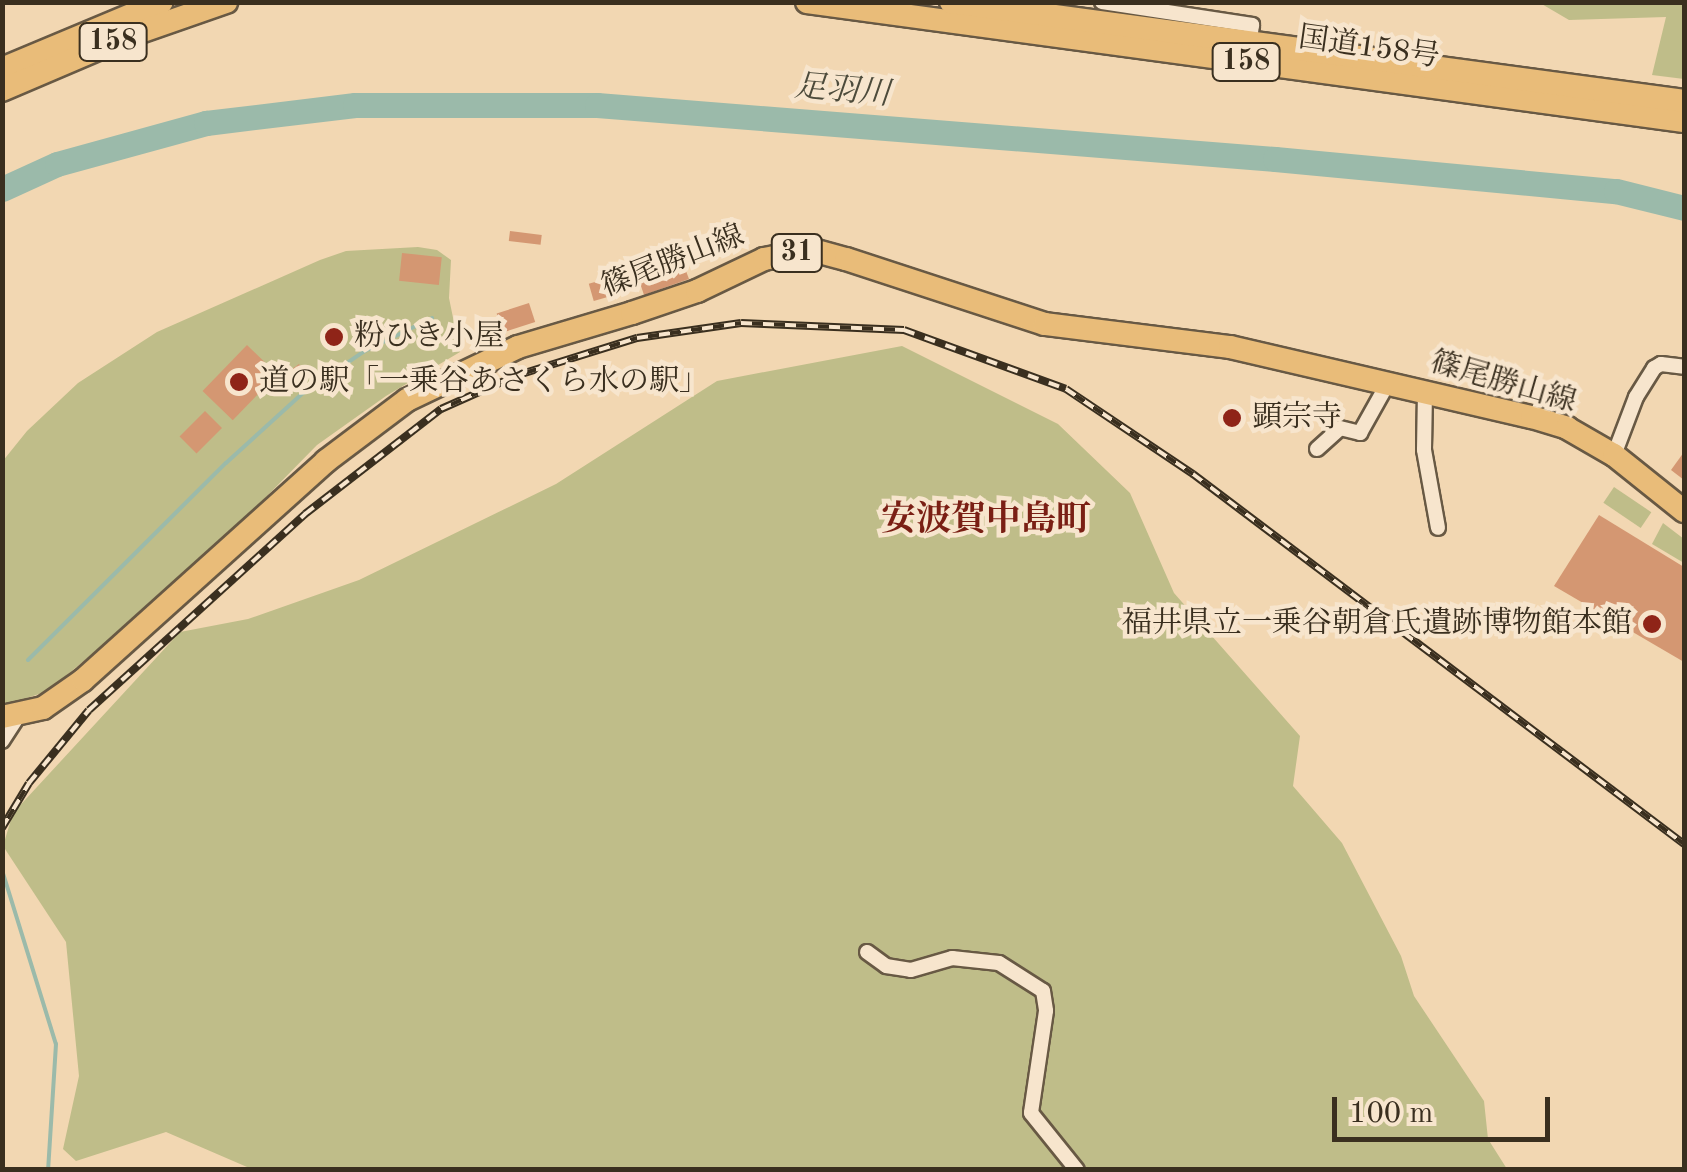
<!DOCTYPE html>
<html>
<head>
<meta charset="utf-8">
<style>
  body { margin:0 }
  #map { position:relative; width:1687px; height:1172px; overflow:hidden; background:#f2d7b2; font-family:"Old Standard TT","Noto Serif JP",serif }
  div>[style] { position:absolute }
  .green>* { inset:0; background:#bfbd89; transform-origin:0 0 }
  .stream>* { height:4px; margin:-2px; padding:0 2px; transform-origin:2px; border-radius:2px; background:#9bbaaa }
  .river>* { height:25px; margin:-12.5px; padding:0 12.5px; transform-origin:12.5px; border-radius:12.5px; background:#9bbaaa }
  .building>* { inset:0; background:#d49772; transform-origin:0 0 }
  .roads { filter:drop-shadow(2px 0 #685944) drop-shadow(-2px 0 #685944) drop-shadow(0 2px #685944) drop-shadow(0 -2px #685944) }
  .minor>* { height:14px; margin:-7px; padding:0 7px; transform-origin:7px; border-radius:7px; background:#f7e5cd }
  .primary>* { height:22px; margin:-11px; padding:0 11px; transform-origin:11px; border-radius:11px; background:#e9bc79 }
  .trunk>* { height:22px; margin:-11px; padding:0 11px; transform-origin:11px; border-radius:11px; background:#e9bc79 }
  .rail>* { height:8px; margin-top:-4px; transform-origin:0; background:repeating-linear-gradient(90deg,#f7e5cd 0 11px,#3a2f1f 0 22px); box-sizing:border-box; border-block:2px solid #3a2f1f }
  .dots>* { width:28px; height:28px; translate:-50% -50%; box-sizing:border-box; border:5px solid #f7e5cd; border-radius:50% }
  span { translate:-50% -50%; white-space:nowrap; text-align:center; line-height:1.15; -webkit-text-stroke:9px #f7e5cd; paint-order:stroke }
  .shield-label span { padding:2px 8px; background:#f7e5cd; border:2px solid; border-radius:8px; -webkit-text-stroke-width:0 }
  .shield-label { font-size:28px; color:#3a2f1f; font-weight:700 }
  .street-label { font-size:30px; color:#3a2f1f }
  .poi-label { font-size:30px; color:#3a2f1f }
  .left { translate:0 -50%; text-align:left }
  .right { translate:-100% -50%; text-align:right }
  .water-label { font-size:32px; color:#4d4b3b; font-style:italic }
  .quarter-label { font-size:35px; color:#7a1f14; font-weight:700 }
  .frame { position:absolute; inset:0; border:5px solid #3a2f1f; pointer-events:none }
  .scale { position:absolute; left:1332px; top:1097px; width:218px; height:45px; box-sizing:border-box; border:5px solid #3a2f1f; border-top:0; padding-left:12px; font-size:30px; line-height:35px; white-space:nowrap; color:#3a2f1f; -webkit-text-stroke:8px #f7e5cd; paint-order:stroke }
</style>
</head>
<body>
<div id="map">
  <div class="green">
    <i style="clip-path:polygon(1540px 3px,1684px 3px,1684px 79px,1652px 75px,1666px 17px,1569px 20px)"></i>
    <i style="clip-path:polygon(418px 247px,437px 250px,451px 260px,449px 298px,460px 352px,386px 396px,317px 445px,207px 557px,48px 691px,3px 706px,2px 462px,27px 431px,78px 383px,157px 332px,320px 260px,346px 251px)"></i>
    <i style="clip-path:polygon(902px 346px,1058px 424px,1130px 493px,1174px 593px,1300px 736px,1293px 786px,1342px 843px,1401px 956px,1414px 996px,1484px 1101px,1488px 1139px,1507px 1169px,254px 1170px,166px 1132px,76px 1161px,63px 1149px,79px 1076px,66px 942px,3px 846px,13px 813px,180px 632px,248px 619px,359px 580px,556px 484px,717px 381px)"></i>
    <i style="left:1614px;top:487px;width:45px;height:19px;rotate:34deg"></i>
    <i style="clip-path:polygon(1663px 523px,1684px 539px,1684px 563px,1652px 544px)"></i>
  </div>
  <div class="stream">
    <i style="left:28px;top:660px;width:279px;rotate:-44.9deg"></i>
    <i style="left:226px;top:463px;width:104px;rotate:-42.3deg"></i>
    <i style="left:303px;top:393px;width:73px;rotate:-34.3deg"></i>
    <i style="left:363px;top:352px;width:77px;rotate:-26.2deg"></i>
    <i style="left:2px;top:870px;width:182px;rotate:72.8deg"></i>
    <i style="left:56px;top:1044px;width:126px;rotate:93.6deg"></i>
  </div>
  <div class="river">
    <i style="left:2px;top:189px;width:60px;rotate:-24.4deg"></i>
    <i style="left:57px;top:164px;width:155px;rotate:-15.4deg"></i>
    <i style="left:206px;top:123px;width:150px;rotate:-6.9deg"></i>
    <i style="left:355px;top:105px;width:242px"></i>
    <i style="left:597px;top:105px;width:680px;rotate:4.55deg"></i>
    <i style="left:1275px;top:159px;width:342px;rotate:5.4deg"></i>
    <i style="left:1616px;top:191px;width:70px;rotate:14deg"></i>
  </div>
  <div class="building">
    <i style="left:510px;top:231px;width:32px;height:10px;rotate:7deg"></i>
    <i style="left:402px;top:253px;width:40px;height:28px;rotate:6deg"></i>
    <i style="clip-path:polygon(662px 259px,666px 269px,683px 263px,689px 279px,644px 295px,639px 280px,645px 277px,641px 267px)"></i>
    <i style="left:633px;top:271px;width:18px;height:46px;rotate:74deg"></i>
    <i style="left:529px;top:303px;width:20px;height:34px;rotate:72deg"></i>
    <i style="left:335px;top:329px;width:11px;height:11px;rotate:52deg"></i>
    <i style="left:247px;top:345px;width:42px;height:64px;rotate:44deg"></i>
    <i style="left:299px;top:364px;width:9px;height:15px;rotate:54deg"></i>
    <i style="left:205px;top:411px;width:24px;height:36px;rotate:45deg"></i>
    <i style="clip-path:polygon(1684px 452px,1684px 480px,1671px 470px)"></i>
    <i style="clip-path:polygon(1599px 515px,1684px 567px,1684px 662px,1554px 586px)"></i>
  </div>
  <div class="roads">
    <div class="minor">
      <i style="left:1102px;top:2px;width:152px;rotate:8.7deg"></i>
      <i style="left:1252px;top:25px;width:22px;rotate:98deg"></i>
      <i style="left:1425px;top:392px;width:58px;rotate:91deg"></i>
      <i style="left:1424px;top:450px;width:79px;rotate:79.8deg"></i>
      <i style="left:1317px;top:449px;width:31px;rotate:-42deg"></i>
      <i style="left:1340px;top:428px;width:21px;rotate:14deg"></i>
      <i style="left:1360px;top:433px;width:57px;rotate:-60.8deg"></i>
      <i style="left:1614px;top:455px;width:62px;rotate:-69.2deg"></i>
      <i style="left:1636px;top:397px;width:34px;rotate:-58deg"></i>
      <i style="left:1654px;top:368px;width:8px;rotate:-30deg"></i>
      <i style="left:1661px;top:364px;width:23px;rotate:7deg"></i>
      <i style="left:2px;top:741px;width:31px;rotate:-57deg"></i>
      <i style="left:867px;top:952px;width:24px;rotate:36deg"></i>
      <i style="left:886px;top:966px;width:25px;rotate:9deg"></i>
      <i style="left:911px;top:970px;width:43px;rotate:-16.3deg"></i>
      <i style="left:952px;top:958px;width:47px;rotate:6.1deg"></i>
      <i style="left:999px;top:963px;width:52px;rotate:32.5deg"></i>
      <i style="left:1043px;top:991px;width:20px;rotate:81deg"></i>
      <i style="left:1046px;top:1011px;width:103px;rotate:98.4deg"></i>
      <i style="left:1031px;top:1113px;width:73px;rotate:51.1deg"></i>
    </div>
    <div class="primary">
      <i style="left:2px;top:717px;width:42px;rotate:-12.4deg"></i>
      <i style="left:43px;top:708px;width:49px;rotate:-35deg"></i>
      <i style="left:83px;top:680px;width:327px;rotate:-42deg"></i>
      <i style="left:326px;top:461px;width:101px;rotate:-37deg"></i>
      <i style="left:407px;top:400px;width:123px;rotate:-25.5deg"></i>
      <i style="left:518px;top:347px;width:119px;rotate:-16.6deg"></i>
      <i style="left:632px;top:313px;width:69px;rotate:-18.7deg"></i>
      <i style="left:697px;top:291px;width:74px;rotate:-25.5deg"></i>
      <i style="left:764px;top:259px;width:33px;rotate:-11deg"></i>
      <i style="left:796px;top:253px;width:20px;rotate:-6deg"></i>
      <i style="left:816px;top:251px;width:31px;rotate:15deg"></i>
      <i style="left:846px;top:259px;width:209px;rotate:18.1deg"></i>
      <i style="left:1045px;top:324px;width:186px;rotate:7.1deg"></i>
      <i style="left:1230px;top:347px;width:310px;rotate:13.1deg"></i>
      <i style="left:1532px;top:417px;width:37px;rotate:17deg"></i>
      <i style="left:1567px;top:428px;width:54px;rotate:29.9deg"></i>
      <i style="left:1614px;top:455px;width:90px;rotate:38.7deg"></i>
    </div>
    <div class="trunk">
      <i style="left:807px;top:2px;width:885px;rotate:7.73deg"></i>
      <i style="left:951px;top:2px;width:740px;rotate:7.69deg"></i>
      <i style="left:2px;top:69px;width:173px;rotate:-22.7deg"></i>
      <i style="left:2px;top:90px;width:137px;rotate:-23.2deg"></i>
      <i style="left:128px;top:36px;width:104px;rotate:-19.1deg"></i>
    </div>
  </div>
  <div class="rail">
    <i style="left:2px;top:828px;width:52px;rotate:-59deg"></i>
    <i style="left:29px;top:783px;width:94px;rotate:-50.6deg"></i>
    <i style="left:89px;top:710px;width:292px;rotate:-42.2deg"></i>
    <i style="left:305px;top:514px;width:172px;rotate:-37.7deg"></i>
    <i style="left:441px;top:409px;width:81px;rotate:-24deg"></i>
    <i style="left:515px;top:376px;width:128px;rotate:-17.3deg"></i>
    <i style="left:637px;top:338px;width:105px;rotate:-8.2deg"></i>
    <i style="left:741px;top:323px;width:163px;rotate:2.5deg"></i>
    <i style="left:904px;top:330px;width:172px;rotate:20deg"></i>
    <i style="left:1066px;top:389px;width:153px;rotate:33.8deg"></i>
    <i style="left:1193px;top:474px;width:615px;rotate:37deg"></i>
  </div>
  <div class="dots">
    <i style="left:334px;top:337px;background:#8f2418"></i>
    <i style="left:239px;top:382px;background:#8f2418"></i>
    <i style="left:1232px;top:418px;background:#8f2418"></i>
    <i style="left:1652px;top:624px;background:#8f2418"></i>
  </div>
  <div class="shield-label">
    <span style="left:113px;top:42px">158</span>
    <span style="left:1246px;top:62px">158</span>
    <span style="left:797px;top:253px">31</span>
  </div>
  <div class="street-label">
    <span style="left:1369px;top:48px;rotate:8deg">国道158号</span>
    <span style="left:673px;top:262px;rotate:-21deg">篠尾勝山線</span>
    <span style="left:1503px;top:383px;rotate:16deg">篠尾勝山線</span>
  </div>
  <div class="poi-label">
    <span class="left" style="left:354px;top:337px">粉ひき小屋</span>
    <span class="left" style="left:259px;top:382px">道の駅「一乗谷あさくら水の駅」</span>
    <span class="left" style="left:1252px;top:418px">顕宗寺</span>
    <span class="right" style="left:1632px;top:624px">福井県立一乗谷朝倉氏遺跡博物館本館</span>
  </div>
  <div class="water-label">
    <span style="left:842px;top:92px;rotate:5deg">足羽川</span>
  </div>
  <div class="quarter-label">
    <span style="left:986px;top:521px">安波賀中島町</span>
  </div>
  <div class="frame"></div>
  <div class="scale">100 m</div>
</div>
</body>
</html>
